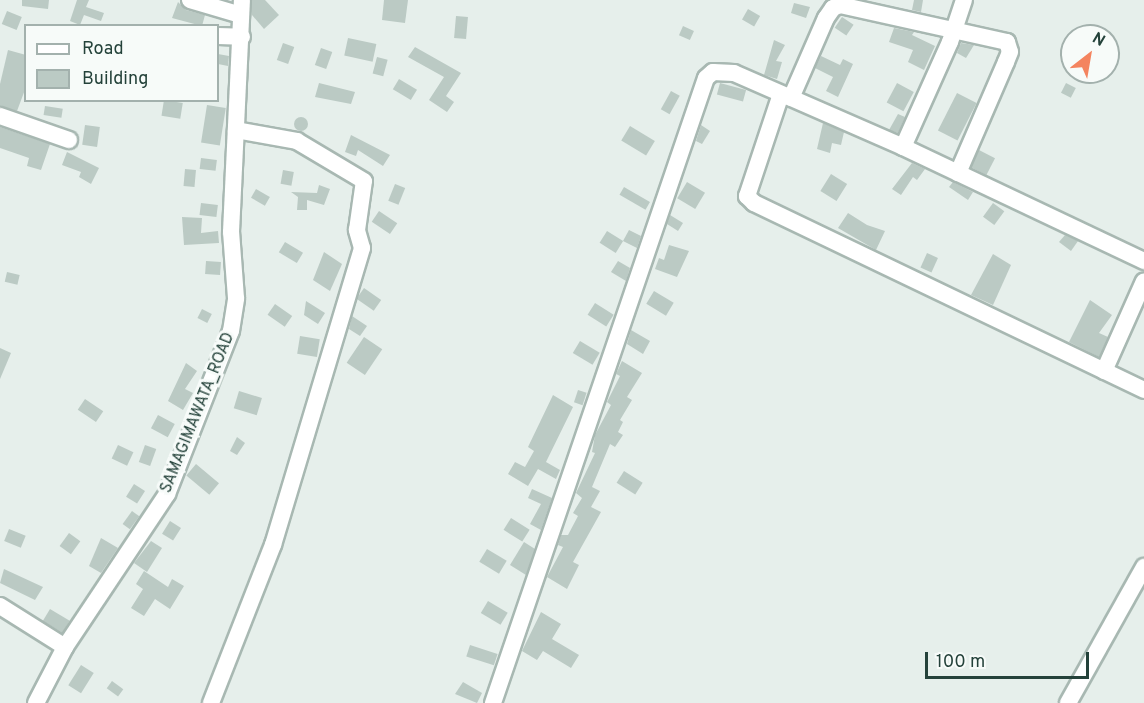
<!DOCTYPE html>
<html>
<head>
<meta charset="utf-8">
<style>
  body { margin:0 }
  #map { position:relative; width:1144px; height:703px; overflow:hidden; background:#e6efeb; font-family:Overpass,sans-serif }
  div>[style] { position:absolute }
  .building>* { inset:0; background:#bbcac4; transform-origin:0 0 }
  .round { border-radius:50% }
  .roads { filter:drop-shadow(2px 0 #a8b8b2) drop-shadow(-2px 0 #a8b8b2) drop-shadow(0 2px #a8b8b2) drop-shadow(0 -2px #a8b8b2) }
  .minor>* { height:16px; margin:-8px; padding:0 8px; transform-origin:8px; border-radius:8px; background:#fff }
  span { translate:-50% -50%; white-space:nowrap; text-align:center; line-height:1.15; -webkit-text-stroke:6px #f7fbf9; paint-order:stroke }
  .street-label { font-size:16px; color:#24423a }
  .legend { position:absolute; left:24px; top:24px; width:195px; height:78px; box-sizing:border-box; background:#f7fbf9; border:2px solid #a3b1ad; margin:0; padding:8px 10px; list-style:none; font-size:18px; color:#24423a }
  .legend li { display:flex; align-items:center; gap:12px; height:30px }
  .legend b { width:30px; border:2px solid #a3b1ad }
  .north { position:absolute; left:1060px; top:24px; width:60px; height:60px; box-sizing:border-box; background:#f7fbf9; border:2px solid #a3b1ad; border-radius:50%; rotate:31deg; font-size:16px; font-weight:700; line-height:24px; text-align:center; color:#24423a }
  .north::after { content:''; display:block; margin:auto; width:21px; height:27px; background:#f4845f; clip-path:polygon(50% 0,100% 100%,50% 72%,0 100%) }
  .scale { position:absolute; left:925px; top:652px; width:164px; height:27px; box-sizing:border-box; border:3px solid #24423a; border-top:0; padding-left:8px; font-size:18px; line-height:21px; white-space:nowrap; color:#24423a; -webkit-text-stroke:4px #f7fbf9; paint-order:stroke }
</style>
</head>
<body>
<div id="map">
  <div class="building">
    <i style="clip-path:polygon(22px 0,49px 0,48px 9px,22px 6px)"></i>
    <i style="clip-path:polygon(77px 0,89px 0,86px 7px,104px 13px,101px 21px,84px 15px,80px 25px,70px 21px)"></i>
    <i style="clip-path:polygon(252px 0,265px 0,279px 15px,264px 29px,252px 15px)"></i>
    <i style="clip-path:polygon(384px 0,408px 0,405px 23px,382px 20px)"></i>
    <i style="clip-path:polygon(914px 0,923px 0,921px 12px,912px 10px)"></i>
    <i style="clip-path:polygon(178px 2px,186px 10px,205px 15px,202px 26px,172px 18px)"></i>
    <i style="clip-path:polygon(794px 3px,810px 7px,806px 18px,791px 13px)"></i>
    <i style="left:748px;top:9px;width:14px;height:12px;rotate:30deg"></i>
    <i style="left:7px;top:11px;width:16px;height:14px;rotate:22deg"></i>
    <i style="left:456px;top:16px;width:12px;height:22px;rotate:5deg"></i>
    <i style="left:842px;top:17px;width:14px;height:13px;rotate:34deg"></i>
    <i style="left:683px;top:26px;width:12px;height:10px;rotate:24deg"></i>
    <i style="clip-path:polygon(894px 28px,914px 32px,912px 35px,935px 46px,924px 70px,908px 62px,913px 50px,889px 42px)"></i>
    <i style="left:348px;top:38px;width:29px;height:18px;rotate:12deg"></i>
    <i style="clip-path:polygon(774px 40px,785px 45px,776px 61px,782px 62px,777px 79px,764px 75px)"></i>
    <i style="left:283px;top:43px;width:12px;height:18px;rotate:20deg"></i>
    <i style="clip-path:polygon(961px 43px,974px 45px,966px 58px,957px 53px)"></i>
    <i style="clip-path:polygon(415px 47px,461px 73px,446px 96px,454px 102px,447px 112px,429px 100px,444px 77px,408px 57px)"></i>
    <i style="left:321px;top:48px;width:12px;height:18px;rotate:20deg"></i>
    <i style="clip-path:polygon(8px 50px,26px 55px,26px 87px,17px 111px,0 106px,0 84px)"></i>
    <i style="clip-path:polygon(218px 54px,229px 56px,228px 66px,218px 64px)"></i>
    <i style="clip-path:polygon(821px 56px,840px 65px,843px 59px,853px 64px,838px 97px,826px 91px,833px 77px,815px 68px)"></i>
    <i style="left:377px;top:57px;width:11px;height:17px;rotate:15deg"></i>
    <i style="left:399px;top:79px;width:21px;height:12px;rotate:31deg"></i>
    <i style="clip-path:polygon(319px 83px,355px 92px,351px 104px,315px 97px)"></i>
    <i style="left:720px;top:83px;width:27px;height:12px;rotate:15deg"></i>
    <i style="left:897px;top:83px;width:19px;height:22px;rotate:28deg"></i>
    <i style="left:1066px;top:83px;width:11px;height:11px;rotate:27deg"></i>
    <i style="left:671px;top:91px;width:10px;height:21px;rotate:29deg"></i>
    <i style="left:957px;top:93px;width:22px;height:42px;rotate:27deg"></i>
    <i style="left:164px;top:100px;width:19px;height:16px;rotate:9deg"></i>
    <i style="left:207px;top:105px;width:19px;height:38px;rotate:9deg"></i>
    <i style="left:45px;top:106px;width:18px;height:9px;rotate:9deg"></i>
    <i style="clip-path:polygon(898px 114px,905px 117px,898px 133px,889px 130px)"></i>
    <i class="round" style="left:294px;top:117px;width:14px;height:14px"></i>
    <i style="clip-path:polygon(823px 123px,844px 132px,841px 145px,832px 143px,830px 153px,817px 149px)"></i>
    <i style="left:85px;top:125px;width:15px;height:20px;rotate:8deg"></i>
    <i style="clip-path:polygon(701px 125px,710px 131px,702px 144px,696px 141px)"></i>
    <i style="left:630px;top:126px;width:29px;height:17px;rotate:31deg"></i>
    <i style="clip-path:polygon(0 127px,50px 144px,41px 170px,27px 166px,29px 158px,0 148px)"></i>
    <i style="clip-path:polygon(351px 135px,390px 155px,383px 166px,358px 150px,356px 156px,345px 152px)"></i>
    <i style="left:979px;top:150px;width:18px;height:19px;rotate:27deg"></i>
    <i style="clip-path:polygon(67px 152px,99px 168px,91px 184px,79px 177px,81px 172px,62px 165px)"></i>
    <i style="left:201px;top:158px;width:16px;height:11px;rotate:7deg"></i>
    <i style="clip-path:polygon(912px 163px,925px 169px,917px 180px,913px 177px,901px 195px,892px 189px)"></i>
    <i style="left:185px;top:169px;width:11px;height:17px;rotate:5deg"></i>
    <i style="left:283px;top:170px;width:11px;height:14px;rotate:10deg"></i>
    <i style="left:831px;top:174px;width:19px;height:20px;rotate:32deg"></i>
    <i style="left:687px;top:182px;width:21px;height:19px;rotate:31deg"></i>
    <i style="clip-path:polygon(953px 182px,973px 192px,968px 200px,949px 187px)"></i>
    <i style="left:395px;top:184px;width:11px;height:18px;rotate:22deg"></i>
    <i style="clip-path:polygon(319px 185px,330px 189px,324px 205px,307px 200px,307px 210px,297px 210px,298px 197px,291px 192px,317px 193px)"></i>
    <i style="left:624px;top:187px;width:30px;height:9px;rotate:30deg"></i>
    <i style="left:256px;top:189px;width:16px;height:10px;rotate:30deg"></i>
    <i style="left:201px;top:203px;width:17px;height:12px;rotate:7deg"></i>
    <i style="left:993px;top:203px;width:14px;height:17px;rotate:36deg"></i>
    <i style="left:379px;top:211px;width:22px;height:13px;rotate:34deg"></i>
    <i style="clip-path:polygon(848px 213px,867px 225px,885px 231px,876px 250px,838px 228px)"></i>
    <i style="clip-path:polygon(670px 215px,683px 223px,678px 231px,667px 224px)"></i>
    <i style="clip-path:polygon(182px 217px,202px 218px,201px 233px,218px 231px,219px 243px,184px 245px)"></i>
    <i style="clip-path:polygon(629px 230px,641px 236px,637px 248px,623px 241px)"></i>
    <i style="left:607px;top:231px;width:19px;height:14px;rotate:32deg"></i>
    <i style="clip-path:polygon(1065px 235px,1078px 241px,1071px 251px,1059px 242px)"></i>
    <i style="left:285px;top:242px;width:21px;height:12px;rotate:31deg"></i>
    <i style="clip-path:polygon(669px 245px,689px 251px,677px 277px,655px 269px,659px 258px,664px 260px)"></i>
    <i style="clip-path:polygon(324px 252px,342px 264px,330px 291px,313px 280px)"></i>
    <i style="left:927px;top:253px;width:12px;height:16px;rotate:24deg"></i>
    <i style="clip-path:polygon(993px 254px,1011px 265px,993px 305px,971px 295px)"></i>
    <i style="left:206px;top:261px;width:15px;height:13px;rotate:4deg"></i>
    <i style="clip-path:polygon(618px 261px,630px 268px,626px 281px,611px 272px)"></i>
    <i style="left:7px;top:272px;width:13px;height:10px;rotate:13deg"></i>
    <i style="left:364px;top:288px;width:21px;height:13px;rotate:35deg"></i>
    <i style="left:654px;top:291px;width:23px;height:15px;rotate:31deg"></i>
    <i style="clip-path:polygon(1090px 300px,1112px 315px,1099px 333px,1108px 337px,1099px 357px,1069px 342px)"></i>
    <i style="clip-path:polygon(306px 301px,325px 313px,318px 324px,304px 315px)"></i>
    <i style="left:595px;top:303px;width:22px;height:14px;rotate:32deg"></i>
    <i style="left:275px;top:304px;width:21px;height:13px;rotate:35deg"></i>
    <i style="left:202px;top:309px;width:11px;height:10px;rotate:27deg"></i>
    <i style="clip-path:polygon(352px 316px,367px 326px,360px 336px,349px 329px)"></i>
    <i style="clip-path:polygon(631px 330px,650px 341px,643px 354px,627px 344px)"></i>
    <i style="left:300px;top:336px;width:20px;height:18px;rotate:9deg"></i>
    <i style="left:364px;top:337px;width:22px;height:31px;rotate:34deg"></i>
    <i style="left:580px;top:341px;width:23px;height:14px;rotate:31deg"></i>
    <i style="clip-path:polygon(0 348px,11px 353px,0 379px)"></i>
    <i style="clip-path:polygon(622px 361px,642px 373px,627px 397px,632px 400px,620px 420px,623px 422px,618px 432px,623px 435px,615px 447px,610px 444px,592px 487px,600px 491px,591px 507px,601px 512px,573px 562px,579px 565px,567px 589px,547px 577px,563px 547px,558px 545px,561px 535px,568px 535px,578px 516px,573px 513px,582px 498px,576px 493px,595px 453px,592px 452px,595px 435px,611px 405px,607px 402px,620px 376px,616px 374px)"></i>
    <i style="clip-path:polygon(186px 363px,197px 371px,185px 389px,193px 393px,183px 410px,168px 401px)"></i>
    <i style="left:578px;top:390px;width:9px;height:13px;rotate:18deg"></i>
    <i style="left:239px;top:391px;width:24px;height:18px;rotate:17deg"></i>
    <i style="clip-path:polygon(553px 395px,573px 407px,546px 462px,560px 470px,556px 479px,538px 469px,528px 486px,508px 474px,515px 462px,525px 467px,534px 451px,528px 447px)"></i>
    <i style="left:85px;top:399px;width:22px;height:13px;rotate:34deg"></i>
    <i style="left:158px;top:415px;width:19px;height:15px;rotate:28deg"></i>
    <i style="clip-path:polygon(237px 437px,245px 443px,237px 455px,230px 451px)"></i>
    <i style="left:118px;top:445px;width:17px;height:15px;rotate:25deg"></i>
    <i style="left:145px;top:445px;width:12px;height:18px;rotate:20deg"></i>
    <i style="left:196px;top:464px;width:30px;height:15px;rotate:40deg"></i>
    <i style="left:624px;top:471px;width:22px;height:14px;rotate:32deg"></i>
    <i style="left:134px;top:484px;width:13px;height:15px;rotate:32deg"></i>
    <i style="clip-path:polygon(532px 489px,552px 498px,541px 530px,530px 524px,541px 504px,528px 498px)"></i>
    <i style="left:132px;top:511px;width:9px;height:16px;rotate:36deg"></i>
    <i style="left:511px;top:518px;width:22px;height:14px;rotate:32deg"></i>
    <i style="left:170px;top:521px;width:13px;height:15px;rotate:32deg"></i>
    <i style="left:9px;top:529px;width:18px;height:13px;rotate:22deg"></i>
    <i style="left:69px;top:533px;width:14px;height:16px;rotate:36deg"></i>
    <i style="clip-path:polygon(101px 538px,118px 548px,101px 573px,89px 566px)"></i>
    <i style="clip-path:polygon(151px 541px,162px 548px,147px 572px,134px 563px)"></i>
    <i style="clip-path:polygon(524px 542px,535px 549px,526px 575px,510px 565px)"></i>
    <i style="left:487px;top:549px;width:23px;height:15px;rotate:31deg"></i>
    <i style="clip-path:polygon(4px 569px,43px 587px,35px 600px,0 583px)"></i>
    <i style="clip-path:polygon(144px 571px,168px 587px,172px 579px,184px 586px,170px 609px,155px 599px,144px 616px,131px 608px,143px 589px,136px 584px)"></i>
    <i style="left:488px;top:601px;width:23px;height:14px;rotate:31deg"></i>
    <i style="left:50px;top:609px;width:23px;height:14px;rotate:31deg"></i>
    <i style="clip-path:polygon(541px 612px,561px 624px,552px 639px,579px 655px,571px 668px,543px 651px,537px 660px,522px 651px)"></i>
    <i style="left:470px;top:645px;width:29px;height:12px;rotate:18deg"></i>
    <i style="left:81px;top:665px;width:15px;height:24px;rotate:32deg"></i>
    <i style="left:112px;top:681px;width:14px;height:9px;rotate:36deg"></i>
    <i style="clip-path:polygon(463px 682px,482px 693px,477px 703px,455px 694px)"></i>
  </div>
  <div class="roads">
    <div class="minor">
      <i style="left:190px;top:0;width:53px;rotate:16.4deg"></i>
      <i style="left:218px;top:36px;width:24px;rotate:2deg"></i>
      <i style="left:781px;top:94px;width:108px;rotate:108.4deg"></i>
      <i style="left:747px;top:196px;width:10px;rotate:45deg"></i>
      <i style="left:754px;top:203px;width:433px;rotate:25.6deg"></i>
      <i style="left:791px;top:98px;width:87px;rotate:-66.4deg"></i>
      <i style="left:826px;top:18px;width:12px;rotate:-55deg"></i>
      <i style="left:833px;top:8px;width:8px;rotate:-23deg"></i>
      <i style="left:840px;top:5px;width:171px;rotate:12.5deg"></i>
      <i style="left:1007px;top:42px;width:10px;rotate:73deg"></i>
      <i style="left:1010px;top:52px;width:11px;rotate:112deg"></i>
      <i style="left:1006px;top:62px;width:121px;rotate:113.4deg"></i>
      <i style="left:0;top:116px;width:73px;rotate:19.2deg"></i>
      <i style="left:903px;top:147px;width:115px;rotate:-65.9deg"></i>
      <i style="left:950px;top:42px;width:44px;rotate:-71.6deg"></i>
      <i style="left:1104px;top:371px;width:98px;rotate:-66deg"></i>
      <i style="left:0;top:606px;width:77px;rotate:32.2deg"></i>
      <i style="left:36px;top:703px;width:63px;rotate:-62.6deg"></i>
      <i style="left:65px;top:647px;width:184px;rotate:-56.3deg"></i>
      <i style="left:167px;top:494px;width:175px;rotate:-68.6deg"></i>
      <i style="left:231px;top:331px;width:33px;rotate:-81deg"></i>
      <i style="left:236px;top:298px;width:66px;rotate:-94.3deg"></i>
      <i style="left:231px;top:232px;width:232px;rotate:-87.3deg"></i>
      <i style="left:211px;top:703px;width:170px;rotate:-68.6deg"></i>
      <i style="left:273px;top:545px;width:310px;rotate:-73.3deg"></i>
      <i style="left:362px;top:248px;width:19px;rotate:-106deg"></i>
      <i style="left:357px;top:230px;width:49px;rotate:-81.9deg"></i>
      <i style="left:364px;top:181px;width:78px;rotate:-149.2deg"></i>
      <i style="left:297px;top:141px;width:62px;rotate:-169.8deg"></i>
      <i style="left:493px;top:703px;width:660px;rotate:-71.18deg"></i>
      <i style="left:706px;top:78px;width:9px;rotate:-41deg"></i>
      <i style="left:713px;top:72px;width:21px;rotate:3deg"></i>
      <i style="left:734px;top:73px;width:184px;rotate:23.6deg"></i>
      <i style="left:903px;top:147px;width:267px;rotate:25.3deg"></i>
      <i style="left:1068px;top:703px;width:156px;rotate:-60.8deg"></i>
    </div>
  </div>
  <div class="street-label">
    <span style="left:198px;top:413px;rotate:-68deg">SAMAGIMAWATA_ROAD</span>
  </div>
  <ul class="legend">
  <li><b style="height:8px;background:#fff"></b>Road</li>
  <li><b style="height:16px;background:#bbcac4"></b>Building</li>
  </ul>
  <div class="north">N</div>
  <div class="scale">100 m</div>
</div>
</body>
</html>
